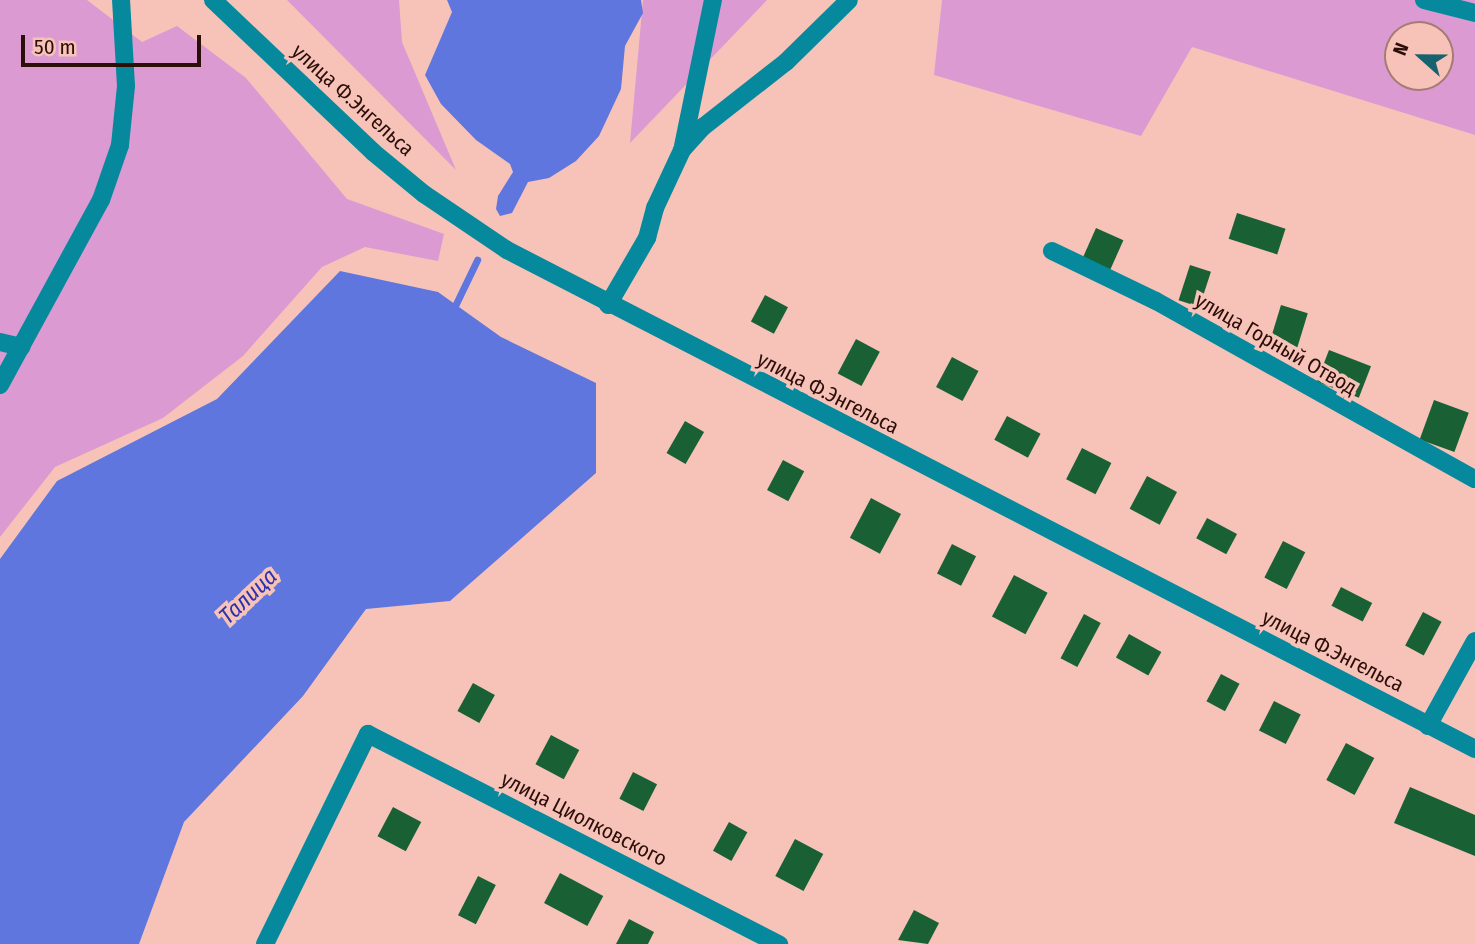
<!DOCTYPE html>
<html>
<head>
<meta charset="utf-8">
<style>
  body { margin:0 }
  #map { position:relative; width:1475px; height:944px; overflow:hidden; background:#f7c3b9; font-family:"Fira Sans Condensed",sans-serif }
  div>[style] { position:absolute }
  .green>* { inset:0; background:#db9ad2 }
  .water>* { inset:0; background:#5f76df }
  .stream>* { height:7px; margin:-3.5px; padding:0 3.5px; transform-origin:3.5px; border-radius:3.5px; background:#5f76df }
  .building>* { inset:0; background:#196134; transform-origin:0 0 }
  .minor>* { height:18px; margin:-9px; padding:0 9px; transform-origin:9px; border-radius:9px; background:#06899c }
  span { translate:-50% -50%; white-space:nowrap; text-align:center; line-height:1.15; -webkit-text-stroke:7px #f7c3b9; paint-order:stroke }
  .street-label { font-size:21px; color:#2c0e09 }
  .water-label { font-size:23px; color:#2c33af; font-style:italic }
  .north { position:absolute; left:1384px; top:21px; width:70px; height:70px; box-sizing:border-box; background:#f7c3b9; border:2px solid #a67b73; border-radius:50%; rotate:291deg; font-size:19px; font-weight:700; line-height:28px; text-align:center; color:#2c0e09 }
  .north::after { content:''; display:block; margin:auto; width:24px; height:32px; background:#17626f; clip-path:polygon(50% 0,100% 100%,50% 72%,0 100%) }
  .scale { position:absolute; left:21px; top:35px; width:180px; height:32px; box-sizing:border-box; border:4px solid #2c0e09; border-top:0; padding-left:9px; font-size:21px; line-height:24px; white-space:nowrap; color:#2c0e09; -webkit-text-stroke:5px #f7c3b9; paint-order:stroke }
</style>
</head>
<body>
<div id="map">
  <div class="green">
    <i style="clip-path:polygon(0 0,87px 0,142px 42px,177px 26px,246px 78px,347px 199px,444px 234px,438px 261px,365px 247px,322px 267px,243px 356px,163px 418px,55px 467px,0 537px)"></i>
    <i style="clip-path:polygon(287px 0,399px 0,402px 42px,456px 170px)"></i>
    <i style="clip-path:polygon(643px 0,767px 0,630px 143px)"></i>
    <i style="clip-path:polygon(evenodd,942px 0,1475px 0,1475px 135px,1192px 47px,1141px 136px,934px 75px,942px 0,1398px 35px,1440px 35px,1440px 77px,1398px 77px,1398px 35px)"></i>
  </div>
  <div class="water">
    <i style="clip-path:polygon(447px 0,641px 0,643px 13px,625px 46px,621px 89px,599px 136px,576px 161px,549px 178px,528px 182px,512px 213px,500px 216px,496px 209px,498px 196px,513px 172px,510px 164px,476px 140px,441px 104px,425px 75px,452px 12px)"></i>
    <i style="clip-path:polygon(340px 271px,438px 292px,501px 337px,596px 383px,596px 473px,450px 601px,366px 609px,303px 696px,184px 822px,139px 944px,0 944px,0 559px,57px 481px,217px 399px)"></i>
  </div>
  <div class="stream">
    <i style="left:452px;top:312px;width:58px;rotate:-64.3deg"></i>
  </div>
  <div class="building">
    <i style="left:1237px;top:213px;width:51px;height:27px;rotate:18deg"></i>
    <i style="left:1096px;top:228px;width:30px;height:34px;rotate:24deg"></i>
    <i style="left:1190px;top:265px;width:22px;height:37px;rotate:18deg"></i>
    <i style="left:765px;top:295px;width:26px;height:30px;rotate:28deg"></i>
    <i style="left:1281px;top:305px;width:28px;height:47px;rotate:17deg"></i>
    <i style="left:856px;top:339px;width:27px;height:39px;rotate:28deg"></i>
    <i style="left:1329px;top:350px;width:45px;height:34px;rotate:21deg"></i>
    <i style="left:952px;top:357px;width:30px;height:34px;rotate:28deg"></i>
    <i style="left:1434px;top:400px;width:37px;height:42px;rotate:20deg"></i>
    <i style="left:1007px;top:416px;width:38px;height:27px;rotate:28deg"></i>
    <i style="left:685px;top:421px;width:22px;height:37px;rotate:30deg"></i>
    <i style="left:1082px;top:448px;width:33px;height:35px;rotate:27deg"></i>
    <i style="left:783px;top:460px;width:24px;height:34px;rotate:28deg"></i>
    <i style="left:1147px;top:476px;width:34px;height:37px;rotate:28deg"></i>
    <i style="left:871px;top:498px;width:34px;height:45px;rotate:28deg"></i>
    <i style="left:1207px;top:518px;width:34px;height:23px;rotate:28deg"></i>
    <i style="left:1283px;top:541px;width:25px;height:41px;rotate:27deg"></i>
    <i style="left:952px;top:544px;width:27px;height:33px;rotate:27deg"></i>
    <i style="left:1014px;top:575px;width:38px;height:47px;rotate:28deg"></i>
    <i style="left:1341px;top:587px;width:35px;height:21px;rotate:27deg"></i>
    <i style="left:1423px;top:612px;width:21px;height:38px;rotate:28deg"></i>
    <i style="left:1084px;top:614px;width:19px;height:50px;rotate:28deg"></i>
    <i style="left:1129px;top:634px;width:37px;height:27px;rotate:29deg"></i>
    <i style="left:1221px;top:674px;width:21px;height:31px;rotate:28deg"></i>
    <i style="left:473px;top:683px;width:25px;height:32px;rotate:29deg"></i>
    <i style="left:1274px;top:701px;width:30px;height:33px;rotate:27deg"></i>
    <i style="left:551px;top:735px;width:32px;height:33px;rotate:28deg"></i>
    <i style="left:1346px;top:743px;width:32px;height:42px;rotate:28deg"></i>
    <i style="left:633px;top:772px;width:27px;height:30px;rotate:27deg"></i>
    <i style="clip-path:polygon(1410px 787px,1475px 815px,1475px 856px,1394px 823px)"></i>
    <i style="left:393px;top:807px;width:32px;height:33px;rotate:28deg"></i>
    <i style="left:729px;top:822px;width:21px;height:33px;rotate:29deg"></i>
    <i style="left:795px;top:839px;width:32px;height:42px;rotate:28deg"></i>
    <i style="left:560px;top:873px;width:49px;height:34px;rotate:28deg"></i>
    <i style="left:478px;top:876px;width:20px;height:44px;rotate:27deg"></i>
    <i style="clip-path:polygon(914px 910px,939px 923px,928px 944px,898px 940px)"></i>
    <i style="clip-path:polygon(629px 919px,654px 932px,648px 944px,616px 944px)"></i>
  </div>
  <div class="minor">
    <i style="left:213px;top:0;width:221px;rotate:43.5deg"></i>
    <i style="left:373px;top:152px;width:66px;rotate:39.5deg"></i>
    <i style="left:424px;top:194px;width:100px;rotate:34deg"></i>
    <i style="left:507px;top:250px;width:1089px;rotate:27.27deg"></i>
    <i style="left:1424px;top:0;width:53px;rotate:14.3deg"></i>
    <i style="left:683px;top:146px;width:149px;rotate:-78.4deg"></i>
    <i style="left:1052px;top:251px;width:115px;rotate:25.7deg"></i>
    <i style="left:1156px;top:301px;width:365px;rotate:29.2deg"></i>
    <i style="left:608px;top:305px;width:78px;rotate:-59.8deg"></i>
    <i style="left:647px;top:238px;width:31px;rotate:-75deg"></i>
    <i style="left:655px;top:208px;width:64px;rotate:-65deg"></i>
    <i style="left:682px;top:150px;width:31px;rotate:-48deg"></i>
    <i style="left:703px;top:127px;width:105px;rotate:-38.1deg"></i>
    <i style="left:786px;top:62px;width:88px;rotate:-44.5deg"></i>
    <i style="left:0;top:342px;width:22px;rotate:13deg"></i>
    <i style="left:0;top:385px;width:211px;rotate:-61.4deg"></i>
    <i style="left:101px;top:200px;width:58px;rotate:-70.9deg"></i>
    <i style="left:120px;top:145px;width:59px;rotate:-84.2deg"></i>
    <i style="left:126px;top:86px;width:86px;rotate:-93.3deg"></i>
    <i style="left:1428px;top:726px;width:97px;rotate:-61.1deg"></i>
    <i style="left:265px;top:944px;width:234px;rotate:-63.9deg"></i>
    <i style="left:368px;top:734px;width:462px;rotate:27.1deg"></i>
  </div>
  <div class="street-label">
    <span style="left:353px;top:100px;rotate:42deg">улица Ф.Энгельса</span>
    <span style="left:1276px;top:344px;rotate:30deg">улица Горный Отвод</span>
    <span style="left:828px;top:393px;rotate:27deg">улица Ф.Энгельса</span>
    <span style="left:1333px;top:651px;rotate:27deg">улица Ф.Энгельса</span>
    <span style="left:584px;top:819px;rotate:27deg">улица Циолковского</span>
  </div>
  <div class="water-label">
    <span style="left:248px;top:596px;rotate:-43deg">Талица</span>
  </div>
  <div class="north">N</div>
  <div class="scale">50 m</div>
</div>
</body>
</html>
